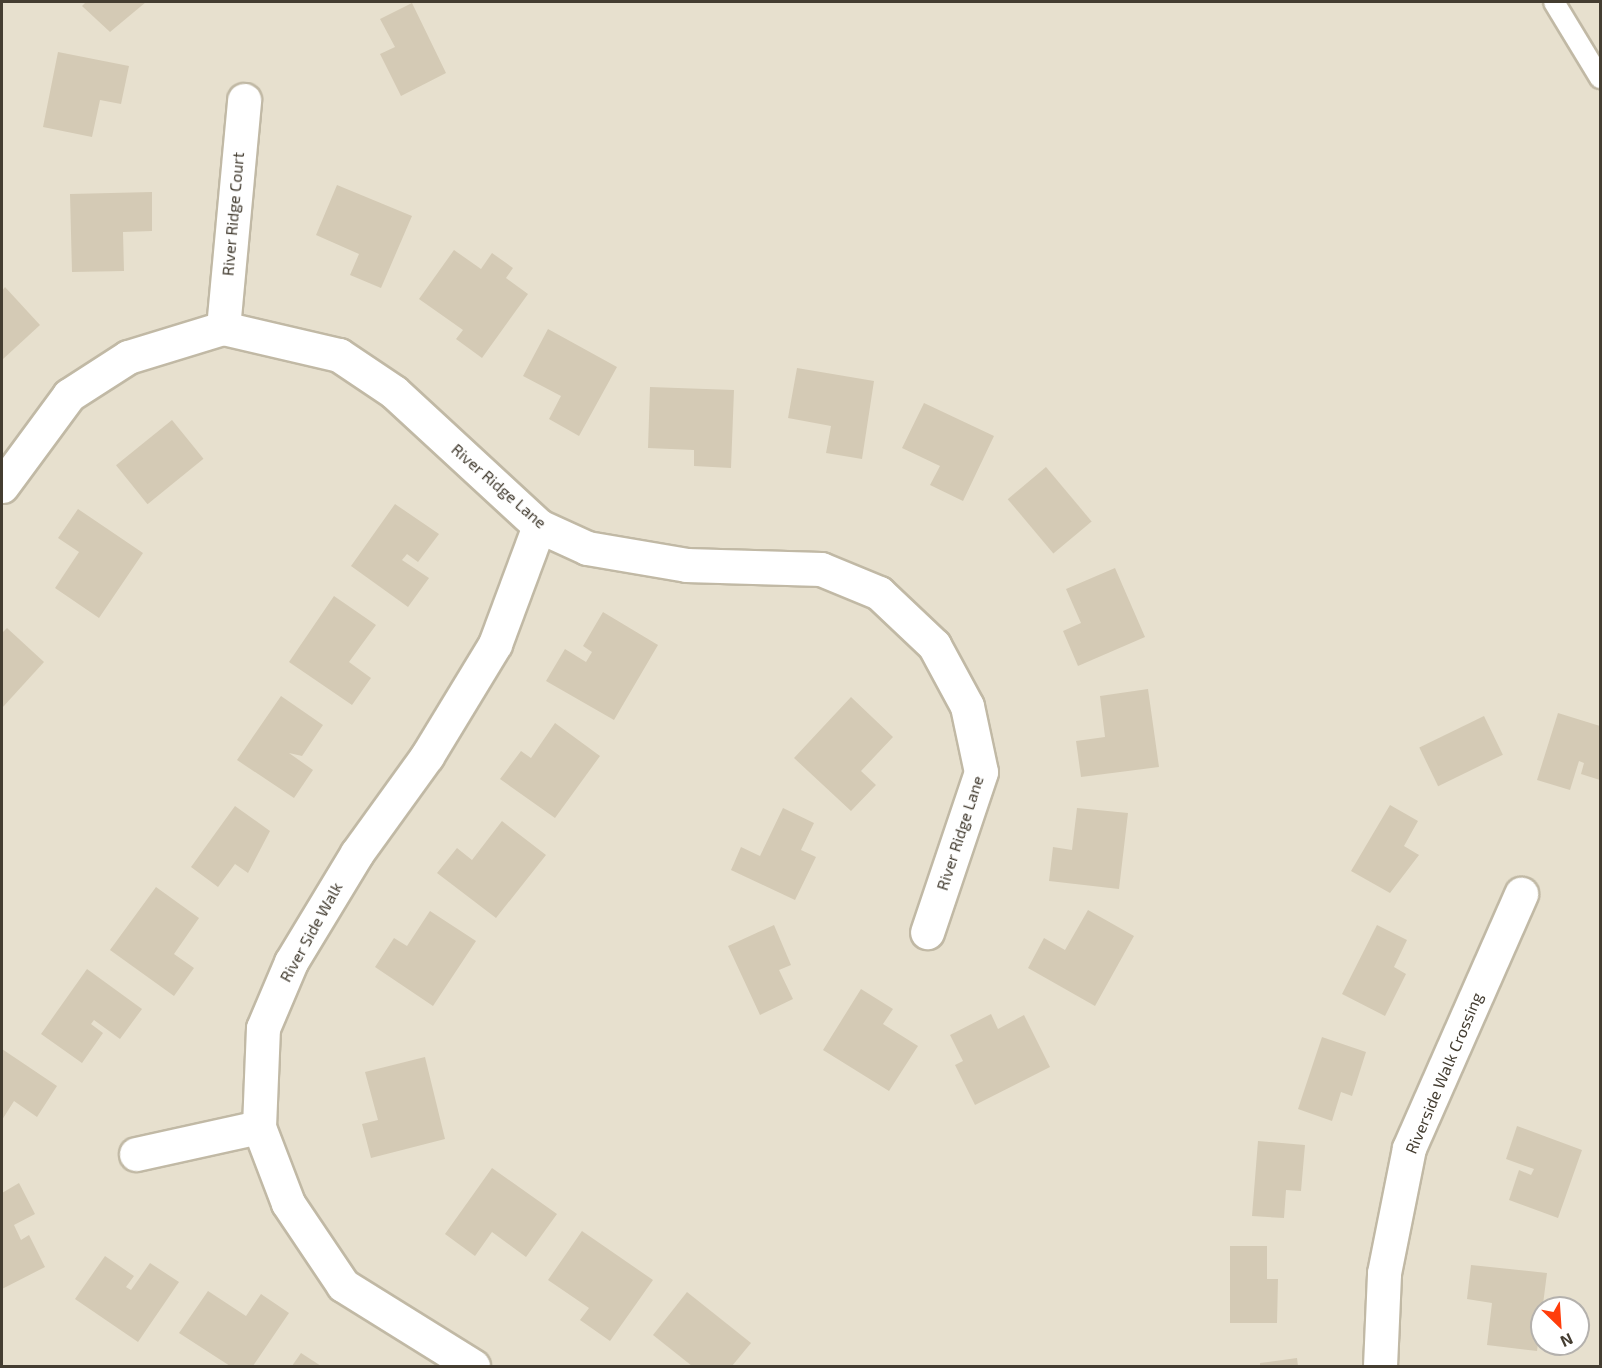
<!DOCTYPE html>
<html>
<head>
<meta charset="utf-8">
<style>
  body { margin:0 }
  #map { position:relative; width:1602px; height:1368px; overflow:hidden; background:#f3eee0; font-family:"Exo 2",sans-serif }
  div>[style] { position:absolute }
  .residential>* { inset:0; background:#e7e0ce }
  .building>* { inset:0; background:#d4cab5; transform-origin:0 0 }
  .roads { filter:drop-shadow(2px 0 #c1b9a5) drop-shadow(-2px 0 #c1b9a5) drop-shadow(0 2px #c1b9a5) drop-shadow(0 -2px #c1b9a5) }
  .service>* { height:20px; margin:-10px; padding:0 10px; transform-origin:10px; border-radius:10px; background:#fff }
  .minor>* { height:33px; margin:-16.5px; padding:0 16.5px; transform-origin:16.5px; border-radius:16.5px; background:#fff }
  span { translate:-50% -50%; white-space:nowrap; text-align:center; line-height:1.15; -webkit-text-stroke:5px #fff; paint-order:stroke }
  .street-label { font-size:16px; color:#443d31 }
  .frame { position:absolute; inset:0; border:3px solid #443d31; pointer-events:none }
  .north { position:absolute; left:1530px; top:1296px; width:60px; height:60px; box-sizing:border-box; background:#fff; border:2px solid #b4b1ad; border-radius:50%; rotate:155deg; font-size:16px; font-weight:700; line-height:24px; text-align:center; color:#443d31 }
  .north::after { content:''; display:block; margin:auto; width:21px; height:27px; background:#ff3d0b; clip-path:polygon(50% 0,100% 100%,50% 72%,0 100%) }
</style>
</head>
<body>
<div id="map">
  <div class="residential">
    <i style="clip-path:polygon(evenodd,2px 2px,1600px 2px,1600px 1366px,2px 1366px,2px 2px,1542px 1308px,1578px 1308px,1578px 1344px,1542px 1344px,1542px 1308px)"></i>
  </div>
  <div class="building">
    <i style="clip-path:polygon(86px 2px,146px 2px,110px 32px,82px 6px)"></i>
    <i style="clip-path:polygon(412px 3px,446px 73px,401px 96px,380px 54px,395px 47px,380px 19px)"></i>
    <i style="clip-path:polygon(58px 52px,129px 66px,121px 104px,100px 100px,92px 137px,43px 127px)"></i>
    <i style="clip-path:polygon(337px 185px,412px 216px,381px 288px,350px 275px,359px 254px,316px 235px)"></i>
    <i style="clip-path:polygon(152px 192px,152px 231px,123px 232px,124px 271px,72px 272px,70px 194px)"></i>
    <i style="clip-path:polygon(454px 250px,481px 269px,492px 253px,513px 268px,506px 278px,528px 294px,482px 358px,456px 339px,463px 330px,419px 299px)"></i>
    <i style="clip-path:polygon(5px 287px,40px 325px,2px 360px,2px 291px)"></i>
    <i style="clip-path:polygon(548px 329px,617px 367px,579px 436px,549px 419px,561px 396px,523px 376px)"></i>
    <i style="clip-path:polygon(797px 368px,874px 381px,862px 459px,826px 453px,831px 426px,788px 418px)"></i>
    <i style="clip-path:polygon(650px 387px,734px 390px,731px 468px,694px 466px,694px 450px,648px 448px)"></i>
    <i style="clip-path:polygon(924px 403px,994px 436px,963px 501px,930px 485px,940px 466px,902px 448px)"></i>
    <i style="left:172px;top:420px;width:50px;height:72px;rotate:51deg"></i>
    <i style="left:1046px;top:467px;width:71px;height:50px;rotate:50deg"></i>
    <i style="clip-path:polygon(395px 504px,439px 534px,418px 562px,407px 554px,402px 560px,429px 578px,408px 607px,351px 566px)"></i>
    <i style="clip-path:polygon(78px 509px,143px 553px,99px 618px,55px 588px,79px 552px,58px 538px)"></i>
    <i style="clip-path:polygon(1115px 568px,1145px 637px,1078px 666px,1063px 631px,1081px 623px,1066px 589px)"></i>
    <i style="clip-path:polygon(334px 596px,376px 625px,349px 662px,371px 678px,352px 705px,289px 662px)"></i>
    <i style="clip-path:polygon(603px 612px,658px 645px,614px 720px,546px 681px,565px 649px,586px 662px,592px 652px,583px 646px)"></i>
    <i style="clip-path:polygon(7px 628px,44px 662px,2px 708px,2px 633px)"></i>
    <i style="clip-path:polygon(1148px 689px,1159px 767px,1081px 777px,1076px 741px,1105px 737px,1100px 696px)"></i>
    <i style="clip-path:polygon(281px 696px,323px 725px,302px 756px,289px 753px,313px 770px,294px 798px,237px 760px)"></i>
    <i style="clip-path:polygon(851px 697px,893px 737px,861px 771px,876px 785px,851px 811px,794px 758px)"></i>
    <i style="clip-path:polygon(1558px 713px,1600px 726px,1600px 780px,1581px 774px,1584px 763px,1579px 761px,1570px 790px,1537px 780px)"></i>
    <i style="left:1484px;top:716px;width:43px;height:72px;rotate:64deg"></i>
    <i style="clip-path:polygon(555px 723px,600px 756px,555px 818px,500px 779px,521px 751px,531px 758px)"></i>
    <i style="clip-path:polygon(1390px 805px,1418px 821px,1404px 846px,1419px 855px,1390px 893px,1351px 871px)"></i>
    <i style="clip-path:polygon(235px 806px,270px 831px,248px 873px,235px 864px,218px 887px,191px 867px)"></i>
    <i style="clip-path:polygon(783px 808px,814px 823px,801px 850px,816px 857px,795px 900px,731px 870px,741px 847px,760px 856px)"></i>
    <i style="clip-path:polygon(1077px 808px,1128px 813px,1119px 889px,1049px 881px,1053px 847px,1072px 850px)"></i>
    <i style="clip-path:polygon(502px 821px,546px 855px,496px 918px,437px 873px,457px 848px,472px 860px)"></i>
    <i style="clip-path:polygon(156px 887px,199px 918px,174px 954px,194px 968px,174px 996px,110px 950px)"></i>
    <i style="clip-path:polygon(1088px 910px,1134px 936px,1095px 1006px,1028px 968px,1044px 938px,1065px 950px)"></i>
    <i style="clip-path:polygon(430px 911px,476px 941px,433px 1006px,375px 967px,394px 938px,407px 946px)"></i>
    <i style="clip-path:polygon(774px 925px,791px 965px,779px 970px,793px 999px,760px 1015px,728px 946px)"></i>
    <i style="clip-path:polygon(1377px 925px,1407px 940px,1394px 967px,1406px 974px,1385px 1016px,1342px 994px)"></i>
    <i style="clip-path:polygon(87px 969px,142px 1009px,120px 1039px,94px 1020px,91px 1024px,103px 1033px,82px 1063px,41px 1034px)"></i>
    <i style="clip-path:polygon(861px 989px,893px 1009px,883px 1024px,918px 1046px,889px 1091px,823px 1050px)"></i>
    <i style="clip-path:polygon(991px 1014px,998px 1029px,1024px 1015px,1050px 1067px,975px 1105px,955px 1065px,963px 1061px,950px 1035px)"></i>
    <i style="clip-path:polygon(1322px 1037px,1366px 1052px,1352px 1096px,1341px 1092px,1332px 1121px,1298px 1109px)"></i>
    <i style="clip-path:polygon(2px 1049px,57px 1086px,37px 1117px,14px 1101px,2px 1120px)"></i>
    <i style="clip-path:polygon(425px 1057px,445px 1139px,371px 1158px,362px 1124px,378px 1120px,365px 1072px)"></i>
    <i style="clip-path:polygon(1517px 1126px,1582px 1150px,1558px 1218px,1509px 1200px,1519px 1170px,1531px 1175px,1534px 1169px,1506px 1159px)"></i>
    <i style="clip-path:polygon(1258px 1141px,1305px 1145px,1301px 1191px,1286px 1190px,1284px 1218px,1252px 1216px)"></i>
    <i style="clip-path:polygon(492px 1168px,557px 1214px,526px 1257px,492px 1232px,475px 1256px,445px 1234px)"></i>
    <i style="clip-path:polygon(19px 1183px,35px 1214px,14px 1225px,21px 1240px,29px 1235px,45px 1267px,2px 1289px,2px 1193px)"></i>
    <i style="clip-path:polygon(582px 1231px,653px 1280px,610px 1341px,580px 1320px,589px 1308px,548px 1280px)"></i>
    <i style="clip-path:polygon(1230px 1246px,1267px 1246px,1267px 1279px,1278px 1279px,1277px 1323px,1230px 1323px)"></i>
    <i style="clip-path:polygon(105px 1256px,134px 1276px,126px 1287px,131px 1290px,150px 1263px,179px 1282px,138px 1342px,75px 1299px)"></i>
    <i style="clip-path:polygon(1471px 1265px,1547px 1273px,1537px 1351px,1487px 1345px,1492px 1303px,1467px 1299px)"></i>
    <i style="clip-path:polygon(208px 1291px,246px 1316px,261px 1294px,289px 1313px,253px 1366px,230px 1366px,179px 1333px)"></i>
    <i style="clip-path:polygon(687px 1292px,751px 1343px,732px 1366px,692px 1366px,653px 1335px)"></i>
    <i style="clip-path:polygon(301px 1353px,321px 1366px,292px 1366px)"></i>
    <i style="clip-path:polygon(1297px 1358px,1298px 1366px,1260px 1366px,1260px 1363px)"></i>
  </div>
  <div class="roads">
    <div class="service">
      <i style="left:1554px;top:2px;width:89px;rotate:58.8deg"></i>
    </div>
    <div class="minor">
      <i style="left:223px;top:328px;width:229px;rotate:-84.7deg"></i>
      <i style="left:2px;top:486px;width:113px;rotate:-53.6deg"></i>
      <i style="left:69px;top:395px;width:70px;rotate:-32.8deg"></i>
      <i style="left:128px;top:357px;width:99px;rotate:-17deg"></i>
      <i style="left:223px;top:328px;width:119px;rotate:13.1deg"></i>
      <i style="left:339px;top:355px;width:66px;rotate:33.9deg"></i>
      <i style="left:394px;top:392px;width:197px;rotate:42.7deg"></i>
      <i style="left:539px;top:526px;width:53px;rotate:24.6deg"></i>
      <i style="left:587px;top:548px;width:100px;rotate:9.7deg"></i>
      <i style="left:686px;top:565px;width:135px;rotate:1.7deg"></i>
      <i style="left:821px;top:569px;width:63px;rotate:22.5deg"></i>
      <i style="left:879px;top:593px;width:76px;rotate:43.4deg"></i>
      <i style="left:934px;top:645px;width:69px;rotate:61.6deg"></i>
      <i style="left:967px;top:706px;width:67px;rotate:78deg"></i>
      <i style="left:981px;top:772px;width:169px;rotate:108.6deg"></i>
      <i style="left:136px;top:1154px;width:126px;rotate:-12.4deg"></i>
      <i style="left:473px;top:1366px;width:153px;rotate:-148.1deg"></i>
      <i style="left:343px;top:1285px;width:99px;rotate:-123.9deg"></i>
      <i style="left:288px;top:1203px;width:81px;rotate:-110.9deg"></i>
      <i style="left:259px;top:1127px;width:99px;rotate:-87.7deg"></i>
      <i style="left:263px;top:1028px;width:72px;rotate:-67deg"></i>
      <i style="left:291px;top:962px;width:127px;rotate:-58.8deg"></i>
      <i style="left:357px;top:853px;width:120px;rotate:-54.2deg"></i>
      <i style="left:427px;top:756px;width:131px;rotate:-58.7deg"></i>
      <i style="left:495px;top:644px;width:126px;rotate:-69.6deg"></i>
      <i style="left:1380px;top:1366px;width:93px;rotate:-87.5deg"></i>
      <i style="left:1384px;top:1273px;width:127px;rotate:-78.7deg"></i>
      <i style="left:1409px;top:1148px;width:278px;rotate:-66.2deg"></i>
    </div>
  </div>
  <div class="street-label">
    <span style="left:233px;top:214px;rotate:-85deg">River Ridge Court</span>
    <span style="left:499px;top:486px;rotate:41deg">River Ridge Lane</span>
    <span style="left:960px;top:833px;rotate:-72deg">River Ridge Lane</span>
    <span style="left:311px;top:932px;rotate:-61deg">River Side Walk</span>
    <span style="left:1444px;top:1073px;rotate:-67deg">Riverside Walk Crossing</span>
  </div>
  <div class="frame"></div>
  <div class="north">N</div>
</div>
</body>
</html>
